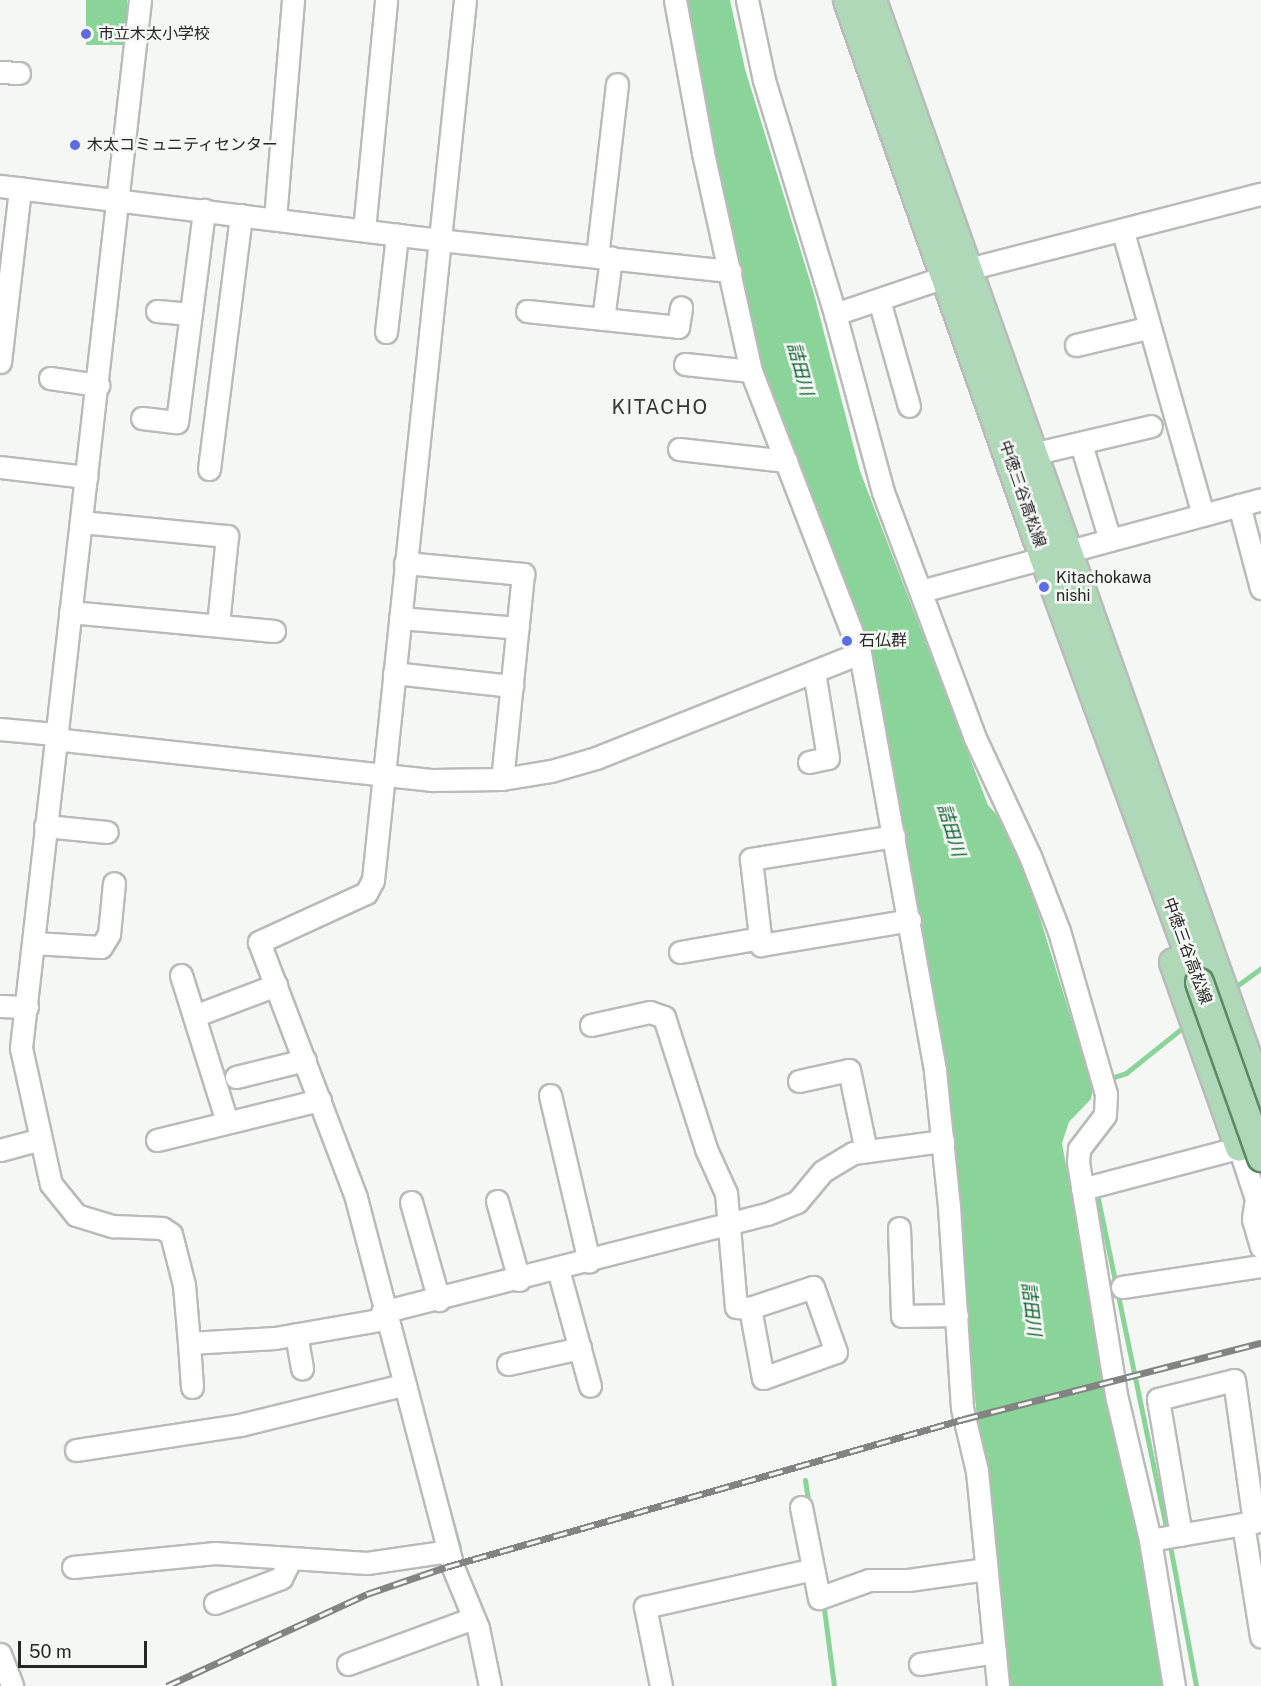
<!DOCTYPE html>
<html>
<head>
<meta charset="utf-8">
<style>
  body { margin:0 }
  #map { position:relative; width:1261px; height:1686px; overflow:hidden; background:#f5f7f5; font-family:"Public Sans","Noto Sans JP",sans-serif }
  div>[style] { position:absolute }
  .water>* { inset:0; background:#8ad499; transform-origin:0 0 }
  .stream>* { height:5px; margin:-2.5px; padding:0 2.5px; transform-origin:2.5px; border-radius:2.5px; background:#8ad499 }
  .roads { filter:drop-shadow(2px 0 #b9bbb9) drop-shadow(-2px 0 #b9bbb9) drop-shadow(0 2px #b9bbb9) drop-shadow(0 -2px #b9bbb9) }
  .minor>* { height:21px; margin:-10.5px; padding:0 10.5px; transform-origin:10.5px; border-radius:10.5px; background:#fff }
  .major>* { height:27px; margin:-13.5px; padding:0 13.5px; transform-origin:13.5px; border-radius:13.5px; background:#afd8b8 }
  .rail>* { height:7px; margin-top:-3.5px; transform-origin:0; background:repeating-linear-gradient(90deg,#f5f7f5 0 14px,#828382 0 28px); box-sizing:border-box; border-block:2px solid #828382 }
  .bridges { filter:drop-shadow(2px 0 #5c8965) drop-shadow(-2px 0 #5c8965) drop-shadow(0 2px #5c8965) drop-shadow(0 -2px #5c8965) }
  .major-bridge>* { height:27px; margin:-13.5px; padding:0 13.5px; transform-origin:13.5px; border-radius:13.5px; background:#afd8b8 }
  .dots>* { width:16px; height:16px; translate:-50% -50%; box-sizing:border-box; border:3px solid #f5f7f5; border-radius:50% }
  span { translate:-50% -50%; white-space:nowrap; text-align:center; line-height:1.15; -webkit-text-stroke:5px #f5f7f5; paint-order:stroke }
  .poi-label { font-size:16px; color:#252625 }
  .left { translate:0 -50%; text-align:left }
  .street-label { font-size:16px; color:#252625 }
  .water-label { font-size:18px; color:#095f2a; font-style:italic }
  .quarter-label { font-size:20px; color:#343634; letter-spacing:1.5px }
  .scale { position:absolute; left:18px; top:1641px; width:129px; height:27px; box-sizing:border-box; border:3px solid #252625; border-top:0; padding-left:8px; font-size:18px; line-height:21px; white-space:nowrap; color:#252625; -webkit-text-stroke:4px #f5f7f5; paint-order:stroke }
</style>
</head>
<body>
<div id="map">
  <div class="water">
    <i style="left:86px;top:0;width:41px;height:45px"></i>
    <i style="clip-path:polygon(678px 0,730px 0,745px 69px,814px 294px,860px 471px,988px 805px,1014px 834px,1093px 1089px,1091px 1099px,1069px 1122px,1062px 1143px,1108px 1393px,1168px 1686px,1006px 1686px,939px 1065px,862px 641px,757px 370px)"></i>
  </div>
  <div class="stream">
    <i style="left:1231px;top:990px;width:37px;rotate:-36deg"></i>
    <i style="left:1108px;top:1079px;width:19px;rotate:-18deg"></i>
    <i style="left:1126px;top:1073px;width:77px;rotate:-38.7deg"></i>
    <i style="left:1097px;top:1194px;width:344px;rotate:78.3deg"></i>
    <i style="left:805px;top:1480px;width:26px;rotate:81deg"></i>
    <i style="left:447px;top:1505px;width:44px;rotate:74.1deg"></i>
    <i style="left:1169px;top:1540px;width:148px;rotate:79.5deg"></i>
    <i style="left:823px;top:1601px;width:86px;rotate:82.6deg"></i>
  </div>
  <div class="roads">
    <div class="minor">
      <i style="left:140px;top:0;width:1055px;rotate:96.48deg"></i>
      <i style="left:21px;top:1048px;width:139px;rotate:77.6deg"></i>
      <i style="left:51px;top:1184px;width:40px;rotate:51deg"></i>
      <i style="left:76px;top:1215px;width:39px;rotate:17deg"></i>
      <i style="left:113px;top:1226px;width:49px;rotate:2.3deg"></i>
      <i style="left:162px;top:1228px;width:11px;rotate:34deg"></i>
      <i style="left:171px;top:1234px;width:53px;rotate:75.7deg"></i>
      <i style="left:184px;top:1285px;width:58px;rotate:85.1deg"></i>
      <i style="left:465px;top:0;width:885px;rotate:95.97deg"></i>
      <i style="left:373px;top:880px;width:15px;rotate:118deg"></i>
      <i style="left:366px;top:893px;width:118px;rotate:155.4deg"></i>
      <i style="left:259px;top:942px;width:274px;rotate:69.2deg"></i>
      <i style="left:356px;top:1198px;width:379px;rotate:75.3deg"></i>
      <i style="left:452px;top:1565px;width:68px;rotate:67.6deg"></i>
      <i style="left:478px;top:1628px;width:59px;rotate:78.3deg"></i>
      <i style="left:675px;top:0;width:156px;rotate:79.6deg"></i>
      <i style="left:703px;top:153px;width:223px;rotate:77.6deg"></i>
      <i style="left:751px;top:371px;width:302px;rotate:68.9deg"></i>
      <i style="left:860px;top:653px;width:425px;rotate:79.8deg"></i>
      <i style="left:935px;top:1071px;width:137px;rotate:84.1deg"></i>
      <i style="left:949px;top:1207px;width:201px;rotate:86.3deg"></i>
      <i style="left:962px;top:1408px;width:65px;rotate:76.6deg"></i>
      <i style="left:977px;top:1471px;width:216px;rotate:84.4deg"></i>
      <i style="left:747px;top:0;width:82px;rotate:78deg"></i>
      <i style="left:764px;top:80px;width:245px;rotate:73.1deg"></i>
      <i style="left:835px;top:314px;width:184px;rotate:74.9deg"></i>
      <i style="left:883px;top:492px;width:260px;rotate:69.5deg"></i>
      <i style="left:974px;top:736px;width:132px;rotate:65deg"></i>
      <i style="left:1030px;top:856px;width:80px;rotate:68.9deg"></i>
      <i style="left:1059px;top:931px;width:170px;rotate:73.9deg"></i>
      <i style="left:1106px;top:1094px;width:21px;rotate:93deg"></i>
      <i style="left:1105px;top:1115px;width:43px;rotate:127.4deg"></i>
      <i style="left:1079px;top:1149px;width:13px;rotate:94deg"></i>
      <i style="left:1078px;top:1162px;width:240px;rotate:80.7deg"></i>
      <i style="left:1117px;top:1399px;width:145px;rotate:76.8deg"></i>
      <i style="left:1150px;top:1540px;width:148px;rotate:80.7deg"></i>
      <i style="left:0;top:72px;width:19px;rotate:3deg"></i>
      <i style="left:0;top:186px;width:442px;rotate:7deg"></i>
      <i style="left:439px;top:240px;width:293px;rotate:6.1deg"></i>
      <i style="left:275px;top:219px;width:220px;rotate:-85.3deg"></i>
      <i style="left:364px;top:230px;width:231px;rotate:-84.5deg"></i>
      <i style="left:1123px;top:232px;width:294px;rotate:74.2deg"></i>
      <i style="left:597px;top:257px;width:174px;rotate:-83.4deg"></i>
      <i style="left:879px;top:300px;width:110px;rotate:74.2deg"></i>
      <i style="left:157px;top:311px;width:34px;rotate:5deg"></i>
      <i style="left:527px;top:311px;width:152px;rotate:6deg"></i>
      <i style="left:678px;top:327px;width:20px;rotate:-81deg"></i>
      <i style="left:835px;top:314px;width:140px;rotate:-18.7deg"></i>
      <i style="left:968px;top:269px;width:302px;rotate:-14.4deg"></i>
      <i style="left:603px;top:319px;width:62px;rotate:-82.5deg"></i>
      <i style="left:386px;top:332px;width:98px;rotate:-83.5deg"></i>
      <i style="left:1076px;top:345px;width:73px;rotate:-13.5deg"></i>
      <i style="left:0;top:362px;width:175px;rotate:-83.4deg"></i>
      <i style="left:685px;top:364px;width:66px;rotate:6.1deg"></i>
      <i style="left:50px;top:378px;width:49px;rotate:8.3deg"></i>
      <i style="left:142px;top:418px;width:35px;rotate:7deg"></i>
      <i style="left:177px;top:422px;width:214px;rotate:-82.7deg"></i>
      <i style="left:1081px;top:444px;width:100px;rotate:73.2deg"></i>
      <i style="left:679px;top:449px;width:108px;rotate:6.4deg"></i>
      <i style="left:1032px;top:454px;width:122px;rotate:-13.2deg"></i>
      <i style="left:0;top:467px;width:87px;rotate:6.6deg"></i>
      <i style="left:209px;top:469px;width:256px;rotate:-82.8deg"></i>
      <i style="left:1239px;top:505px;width:86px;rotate:75.2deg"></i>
      <i style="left:81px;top:522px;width:147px;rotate:5.5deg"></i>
      <i style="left:227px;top:536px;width:89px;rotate:95.8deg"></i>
      <i style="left:405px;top:563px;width:119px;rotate:5.3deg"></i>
      <i style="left:523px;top:574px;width:206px;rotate:95.8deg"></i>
      <i style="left:921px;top:591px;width:352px;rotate:-15.1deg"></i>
      <i style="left:70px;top:612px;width:205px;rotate:5.3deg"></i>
      <i style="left:400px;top:618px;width:118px;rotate:4.8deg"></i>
      <i style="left:394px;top:673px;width:119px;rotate:6.3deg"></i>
      <i style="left:0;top:729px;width:55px;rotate:5.2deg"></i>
      <i style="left:54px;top:739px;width:381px;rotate:6.2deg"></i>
      <i style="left:433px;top:780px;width:69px;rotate:-0.8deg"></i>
      <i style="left:502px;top:779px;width:50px;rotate:-9.3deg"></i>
      <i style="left:551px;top:771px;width:47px;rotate:-16.1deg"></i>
      <i style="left:596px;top:758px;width:284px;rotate:-21.7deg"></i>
      <i style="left:809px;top:762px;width:19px;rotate:-12deg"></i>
      <i style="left:828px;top:758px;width:87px;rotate:-99.2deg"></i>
      <i style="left:45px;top:826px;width:62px;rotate:5.5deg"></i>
      <i style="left:894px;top:836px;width:145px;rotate:170.9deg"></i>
      <i style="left:751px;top:859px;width:87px;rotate:83.4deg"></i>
      <i style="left:761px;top:945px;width:151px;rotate:-9.5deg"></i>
      <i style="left:33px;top:943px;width:68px;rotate:3.4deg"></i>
      <i style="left:101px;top:947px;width:15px;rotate:-58deg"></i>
      <i style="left:109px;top:934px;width:51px;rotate:-84.4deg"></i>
      <i style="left:680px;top:952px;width:81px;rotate:-9.9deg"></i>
      <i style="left:181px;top:975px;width:154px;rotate:72.6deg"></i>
      <i style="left:0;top:1006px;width:27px;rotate:2deg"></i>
      <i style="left:194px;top:1016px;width:88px;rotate:-20.7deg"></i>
      <i style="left:591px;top:1025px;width:60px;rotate:-12.4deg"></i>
      <i style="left:650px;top:1012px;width:15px;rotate:20deg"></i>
      <i style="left:664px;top:1017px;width:139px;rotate:72.3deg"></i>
      <i style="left:706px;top:1149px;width:48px;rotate:65.6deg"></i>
      <i style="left:726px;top:1193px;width:114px;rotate:85deg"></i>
      <i style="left:736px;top:1307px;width:14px;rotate:4deg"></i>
      <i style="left:750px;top:1308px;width:71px;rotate:79.5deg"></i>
      <i style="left:763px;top:1378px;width:77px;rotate:-19.6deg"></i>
      <i style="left:836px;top:1352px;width:69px;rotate:-109.5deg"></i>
      <i style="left:813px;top:1287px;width:66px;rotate:161.6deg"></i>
      <i style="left:236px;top:1077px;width:71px;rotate:-13.8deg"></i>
      <i style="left:799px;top:1081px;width:51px;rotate:-12.4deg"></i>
      <i style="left:849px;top:1070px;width:83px;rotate:78.1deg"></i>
      <i style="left:550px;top:1095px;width:171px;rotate:76.8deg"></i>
      <i style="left:157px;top:1140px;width:168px;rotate:-13.8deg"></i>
      <i style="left:1239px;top:1147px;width:55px;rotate:71.9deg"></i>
      <i style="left:1256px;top:1199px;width:7px;rotate:45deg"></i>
      <i style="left:0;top:1150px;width:42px;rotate:-15deg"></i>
      <i style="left:1082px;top:1189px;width:176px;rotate:-14.8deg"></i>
      <i style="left:1256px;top:1199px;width:20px;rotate:99deg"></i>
      <i style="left:1253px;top:1219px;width:29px;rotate:74deg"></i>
      <i style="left:497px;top:1201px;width:82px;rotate:74.4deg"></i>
      <i style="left:411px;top:1202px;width:102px;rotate:74.1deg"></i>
      <i style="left:899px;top:1228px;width:88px;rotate:88deg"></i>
      <i style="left:902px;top:1316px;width:55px;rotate:-1deg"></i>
      <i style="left:558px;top:1269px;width:121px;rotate:74.7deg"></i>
      <i style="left:1122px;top:1287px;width:141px;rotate:-8.6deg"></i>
      <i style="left:382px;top:1312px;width:397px;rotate:-14.3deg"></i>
      <i style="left:767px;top:1214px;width:32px;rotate:-22deg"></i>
      <i style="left:797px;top:1202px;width:40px;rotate:-50deg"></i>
      <i style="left:823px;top:1171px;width:35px;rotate:-31deg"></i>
      <i style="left:853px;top:1153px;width:91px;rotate:-7.6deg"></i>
      <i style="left:296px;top:1334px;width:35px;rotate:80deg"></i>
      <i style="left:508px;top:1364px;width:74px;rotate:-12.5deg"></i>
      <i style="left:192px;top:1387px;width:44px;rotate:-93.9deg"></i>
      <i style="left:189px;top:1343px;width:86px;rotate:-3.3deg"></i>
      <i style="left:275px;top:1338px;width:112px;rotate:-9.8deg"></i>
      <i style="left:76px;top:1450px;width:166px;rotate:-8.7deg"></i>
      <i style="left:240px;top:1425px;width:168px;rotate:-13.8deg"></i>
      <i style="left:801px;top:1507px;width:93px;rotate:78.8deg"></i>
      <i style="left:819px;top:1598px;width:53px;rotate:-19.8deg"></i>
      <i style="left:869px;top:1580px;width:39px"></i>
      <i style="left:908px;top:1580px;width:79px;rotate:-8deg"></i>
      <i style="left:1243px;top:1524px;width:114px;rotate:80.9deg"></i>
      <i style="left:1181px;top:1535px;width:138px;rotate:-99.6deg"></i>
      <i style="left:1158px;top:1399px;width:78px;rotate:-14deg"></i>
      <i style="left:1234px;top:1380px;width:143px;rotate:82deg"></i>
      <i style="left:1150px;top:1540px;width:107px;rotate:-9.7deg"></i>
      <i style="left:73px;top:1567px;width:143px;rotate:-5.6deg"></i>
      <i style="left:215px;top:1553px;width:152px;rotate:3.8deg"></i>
      <i style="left:367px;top:1563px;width:82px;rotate:-8.4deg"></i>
      <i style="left:215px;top:1603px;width:71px;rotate:-20.7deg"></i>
      <i style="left:281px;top:1578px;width:22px;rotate:-63deg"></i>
      <i style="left:0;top:1654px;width:34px;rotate:69deg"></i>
      <i style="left:348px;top:1664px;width:134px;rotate:-20.1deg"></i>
      <i style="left:920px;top:1664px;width:76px;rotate:-9.1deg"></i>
      <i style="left:661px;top:1686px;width:81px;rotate:-101.4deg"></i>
      <i style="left:645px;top:1607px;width:172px;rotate:-12.7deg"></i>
    </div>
    <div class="major">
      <i style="left:847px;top:0;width:593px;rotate:70.59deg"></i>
      <i style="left:1044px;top:559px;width:451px;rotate:69.9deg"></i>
      <i style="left:872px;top:0;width:1163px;rotate:70.46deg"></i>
      <i style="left:1173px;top:962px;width:196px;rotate:70.4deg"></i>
    </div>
  </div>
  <div class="rail">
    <i style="left:167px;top:1686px;width:220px;rotate:-24.7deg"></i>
    <i style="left:367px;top:1594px;width:83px;rotate:-18.9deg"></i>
    <i style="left:446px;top:1567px;width:539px;rotate:-15.95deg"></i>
    <i style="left:964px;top:1419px;width:307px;rotate:-14.4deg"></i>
  </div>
  <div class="bridges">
    <div class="major-bridge">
      <i style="left:1199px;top:982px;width:186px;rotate:70.5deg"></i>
    </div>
  </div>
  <div class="dots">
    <i style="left:86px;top:34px;background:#5e6be3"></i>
    <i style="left:75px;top:145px;background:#5e6be3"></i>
    <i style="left:1044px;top:587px;background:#5e6be3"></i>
    <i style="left:847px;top:641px;background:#5e6be3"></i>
  </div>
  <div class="poi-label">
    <span class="left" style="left:98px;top:34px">市立木太小学校</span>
    <span class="left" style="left:87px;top:145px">木太コミュニティセンター</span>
    <span class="left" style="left:1056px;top:587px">Kitachokawa<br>nishi</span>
    <span class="left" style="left:859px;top:641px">石仏群</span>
  </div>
  <div class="street-label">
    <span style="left:1022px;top:494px;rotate:71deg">中徳三谷高松線</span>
    <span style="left:1187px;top:951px;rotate:70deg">中徳三谷高松線</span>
  </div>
  <div class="water-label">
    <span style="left:800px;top:369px;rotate:75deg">詰田川</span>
    <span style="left:951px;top:830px;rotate:73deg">詰田川</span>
    <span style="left:1031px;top:1309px;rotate:83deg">詰田川</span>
  </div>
  <div class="quarter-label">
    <span style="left:660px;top:407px">KITACHO</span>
  </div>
  <div class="scale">50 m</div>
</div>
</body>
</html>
